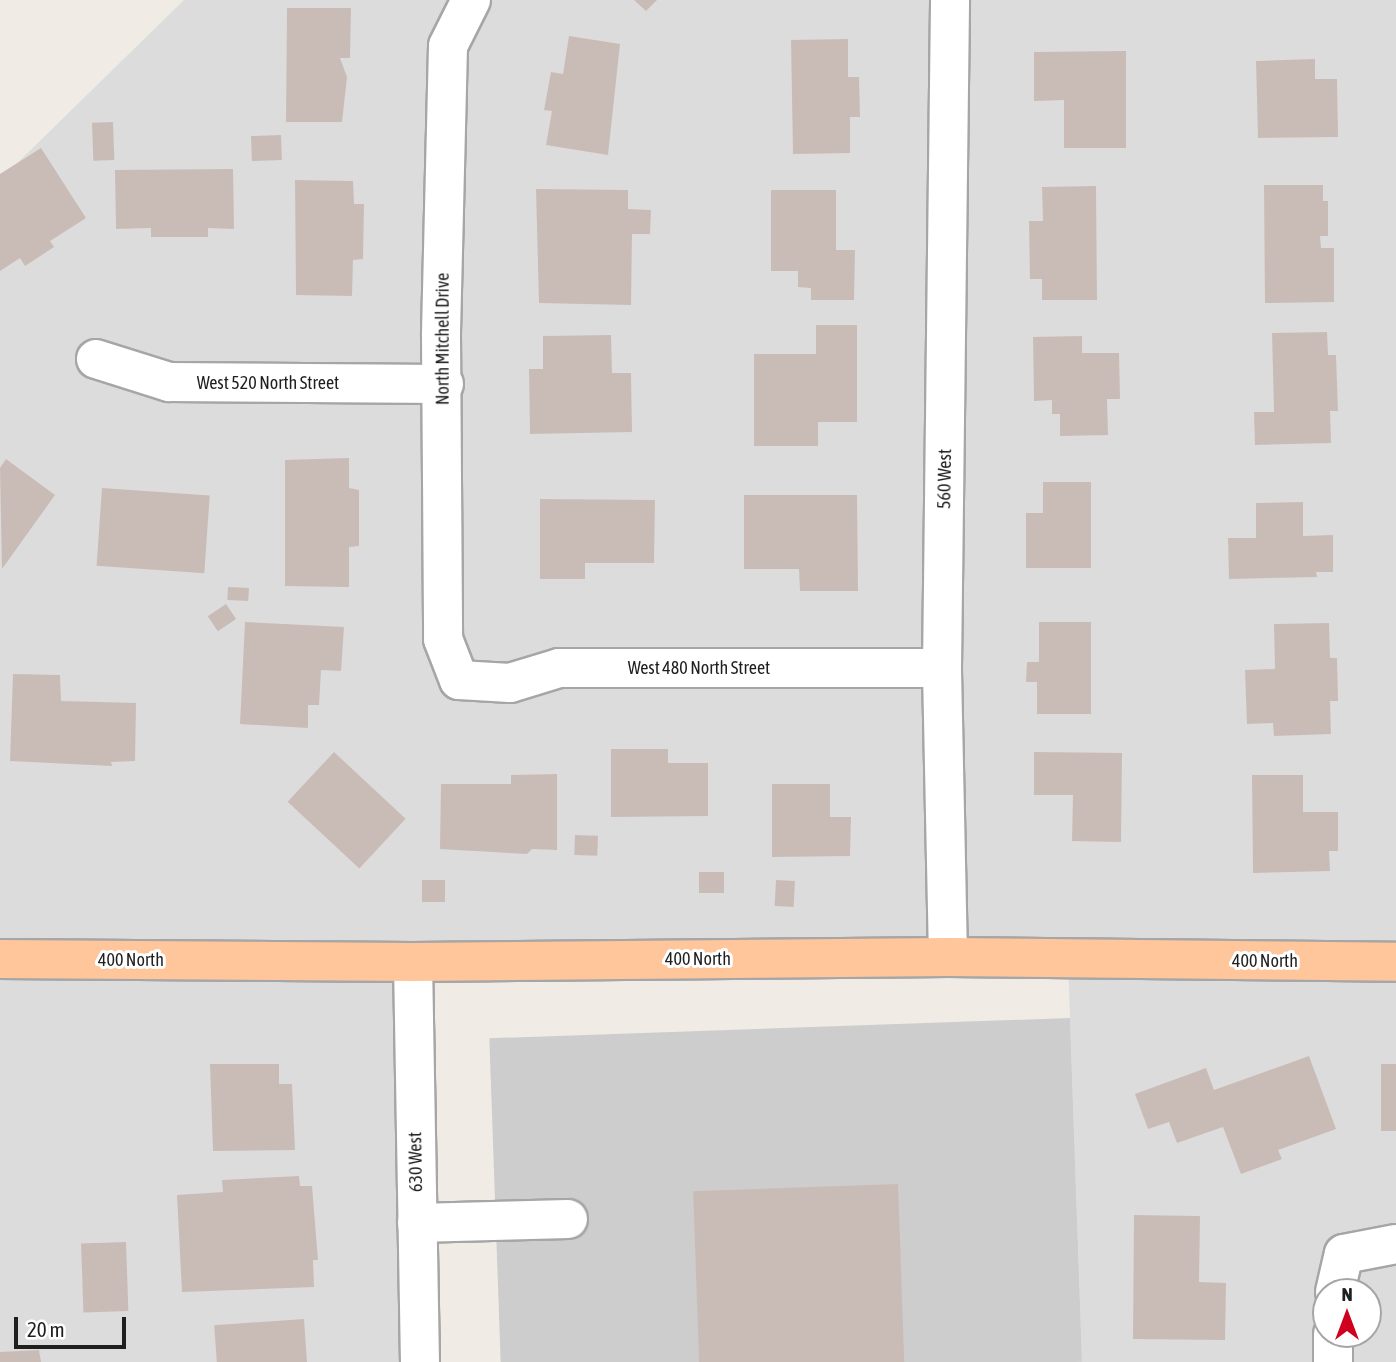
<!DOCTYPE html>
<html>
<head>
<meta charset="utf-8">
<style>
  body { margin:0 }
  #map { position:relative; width:1396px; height:1362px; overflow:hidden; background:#f0ebe4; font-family:"Asap Condensed",sans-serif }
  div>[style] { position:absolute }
  .residential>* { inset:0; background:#dddcdc }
  .religious>* { inset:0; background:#cdcdcd; transform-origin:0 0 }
  .building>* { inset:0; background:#c9bcb7; transform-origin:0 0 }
  .roads { filter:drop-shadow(2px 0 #a6a6a6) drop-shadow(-2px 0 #a6a6a6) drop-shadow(0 2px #a6a6a6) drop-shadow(0 -2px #a6a6a6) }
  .minor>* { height:38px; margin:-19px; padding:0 19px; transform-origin:19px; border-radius:19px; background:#fff }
  .major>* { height:38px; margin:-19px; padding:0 19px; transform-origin:19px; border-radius:19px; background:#ffc59b }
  span { translate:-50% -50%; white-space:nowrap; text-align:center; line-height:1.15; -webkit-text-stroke:6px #fff; paint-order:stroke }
  .street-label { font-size:18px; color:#1f1f1f }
  .north { position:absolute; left:1312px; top:1278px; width:70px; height:70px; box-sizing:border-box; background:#fff; border:2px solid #a5a5a5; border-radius:50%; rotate:0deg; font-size:19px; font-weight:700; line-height:28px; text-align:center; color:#1f1f1f }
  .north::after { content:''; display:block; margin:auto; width:24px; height:32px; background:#ce001e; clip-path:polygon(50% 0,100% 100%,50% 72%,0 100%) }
  .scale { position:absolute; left:14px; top:1317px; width:112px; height:32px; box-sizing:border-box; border:4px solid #1f1f1f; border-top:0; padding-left:9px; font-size:21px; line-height:24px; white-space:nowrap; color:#1f1f1f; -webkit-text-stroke:5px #fff; paint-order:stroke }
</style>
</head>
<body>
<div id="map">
  <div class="residential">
    <i style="clip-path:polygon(evenodd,184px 0,1396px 0,1396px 1362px,1082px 1362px,1068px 960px,413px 962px,420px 1362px,0 1362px,0 180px,184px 0,1326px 1292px,1368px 1292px,1368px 1334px,1326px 1334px,1326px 1292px)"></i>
  </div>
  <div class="religious">
    <i style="left:1070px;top:1018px;width:344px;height:581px;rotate:88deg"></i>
  </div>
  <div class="building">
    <i style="clip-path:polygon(634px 0,657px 0,646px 11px)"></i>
    <i style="clip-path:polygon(287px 8px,351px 8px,350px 58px,340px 58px,347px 77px,342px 122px,286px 122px)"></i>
    <i style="clip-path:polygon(569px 36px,620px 44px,608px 155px,546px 145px,552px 111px,544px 110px,551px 72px,563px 74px)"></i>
    <i style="clip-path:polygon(848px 39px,848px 77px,859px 77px,860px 117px,850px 117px,850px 153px,793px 154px,791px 40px)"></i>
    <i style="clip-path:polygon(1126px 51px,1126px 148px,1064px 148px,1064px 100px,1034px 101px,1034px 52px)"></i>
    <i style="clip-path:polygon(1315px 59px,1315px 79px,1337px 79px,1338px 137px,1258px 138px,1256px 61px)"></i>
    <i style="left:113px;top:122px;width:38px;height:21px;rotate:88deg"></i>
    <i style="left:281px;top:135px;width:25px;height:30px;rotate:88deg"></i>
    <i style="clip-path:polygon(41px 148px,86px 218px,50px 241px,54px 247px,25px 266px,20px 258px,0 271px,0 174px)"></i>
    <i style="clip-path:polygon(233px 169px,234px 229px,208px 228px,208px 237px,151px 237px,151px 228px,116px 229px,115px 170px)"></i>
    <i style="clip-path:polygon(295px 180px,353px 181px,354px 204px,364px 204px,363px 259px,353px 260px,352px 296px,296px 295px)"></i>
    <i style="clip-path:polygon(1264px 185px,1323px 185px,1323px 201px,1328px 201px,1328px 236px,1320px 236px,1321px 248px,1334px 248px,1334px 302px,1265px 303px)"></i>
    <i style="clip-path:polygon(1096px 186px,1097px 300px,1042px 300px,1042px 279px,1030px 279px,1029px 221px,1043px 221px,1042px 187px)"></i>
    <i style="clip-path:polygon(536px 189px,628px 190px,628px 209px,651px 210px,650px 234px,632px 234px,631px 305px,539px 303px)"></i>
    <i style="clip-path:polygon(771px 190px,836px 190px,836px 250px,855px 250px,854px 300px,811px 300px,811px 288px,798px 287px,798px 271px,771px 271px)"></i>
    <i style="clip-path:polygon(816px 325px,857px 325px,857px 422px,818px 422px,818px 446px,754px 446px,754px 354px,816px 354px)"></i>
    <i style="clip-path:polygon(1327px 332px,1328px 355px,1336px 355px,1338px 411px,1330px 411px,1331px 443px,1255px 445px,1254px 412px,1274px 412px,1272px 333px)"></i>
    <i style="clip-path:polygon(611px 335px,612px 373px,631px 373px,632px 432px,530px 434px,529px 369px,543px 369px,543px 336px)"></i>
    <i style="clip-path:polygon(1082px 336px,1082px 353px,1119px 353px,1120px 399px,1107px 399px,1108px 435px,1060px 436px,1060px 414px,1052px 414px,1052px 400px,1034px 401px,1033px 337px)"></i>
    <i style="clip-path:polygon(349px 458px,349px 488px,359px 490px,359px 546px,349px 547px,349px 587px,285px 586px,285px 460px)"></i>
    <i style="clip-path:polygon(6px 459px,55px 495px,2px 569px,0 468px)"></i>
    <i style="clip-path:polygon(1043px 482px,1091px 482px,1091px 568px,1026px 568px,1026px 513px,1043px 513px)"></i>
    <i style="left:102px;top:488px;width:108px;height:78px;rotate:4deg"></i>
    <i style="clip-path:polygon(744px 495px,857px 495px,858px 591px,800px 591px,799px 569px,744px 569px)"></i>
    <i style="clip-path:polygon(540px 499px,655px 500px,654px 563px,585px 563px,585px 579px,540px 579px)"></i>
    <i style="clip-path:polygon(1303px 502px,1303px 536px,1333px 535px,1333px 572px,1316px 572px,1317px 577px,1229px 579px,1228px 538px,1256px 538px,1256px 503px)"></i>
    <i style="left:228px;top:587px;width:21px;height:13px;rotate:3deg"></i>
    <i style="left:226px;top:604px;width:18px;height:22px;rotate:56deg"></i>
    <i style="clip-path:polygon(245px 622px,344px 627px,341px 671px,321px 670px,319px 705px,308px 705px,308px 728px,240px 724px)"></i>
    <i style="clip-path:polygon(1039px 622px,1091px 622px,1091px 714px,1037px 714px,1037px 682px,1026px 682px,1027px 662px,1039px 662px)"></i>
    <i style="clip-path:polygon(1329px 623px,1330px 658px,1337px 658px,1338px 701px,1330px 701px,1331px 734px,1274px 736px,1273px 723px,1247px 724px,1245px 670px,1275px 669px,1274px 624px)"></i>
    <i style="clip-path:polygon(13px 674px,60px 675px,61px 701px,136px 703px,135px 761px,111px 762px,112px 766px,10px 761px)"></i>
    <i style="clip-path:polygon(611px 749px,668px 749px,668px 763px,708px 763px,708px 816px,611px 817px)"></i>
    <i style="left:334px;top:752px;width:98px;height:68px;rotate:43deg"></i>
    <i style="clip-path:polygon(1034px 752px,1122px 753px,1121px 842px,1072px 841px,1073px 795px,1034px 795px)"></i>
    <i style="clip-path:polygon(557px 774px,557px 850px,532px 849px,527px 854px,440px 849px,441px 784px,511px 784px,511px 775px)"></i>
    <i style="clip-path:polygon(1252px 775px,1303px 775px,1303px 812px,1338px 812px,1338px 851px,1329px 851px,1330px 871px,1253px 873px)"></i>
    <i style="clip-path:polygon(772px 784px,830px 784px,830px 817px,851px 817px,850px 856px,772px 857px)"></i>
    <i style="left:575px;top:835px;width:23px;height:20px;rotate:2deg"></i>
    <i style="left:699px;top:872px;width:25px;height:21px"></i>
    <i style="left:422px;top:880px;width:23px;height:22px"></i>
    <i style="left:776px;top:880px;width:19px;height:26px;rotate:3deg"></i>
    <i style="clip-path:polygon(1309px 1056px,1336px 1129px,1278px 1150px,1282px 1159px,1241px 1174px,1223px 1127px,1177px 1143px,1169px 1122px,1148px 1129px,1135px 1094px,1206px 1068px,1214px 1090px)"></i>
    <i style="clip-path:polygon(210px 1064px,279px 1064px,279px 1084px,292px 1084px,295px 1150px,213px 1151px)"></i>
    <i style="left:1381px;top:1064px;width:15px;height:67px"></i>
    <i style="clip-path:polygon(299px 1176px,300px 1186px,312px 1186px,318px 1260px,313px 1260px,314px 1287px,182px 1292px,177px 1195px,223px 1192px,222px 1180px)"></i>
    <i style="left:898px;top:1184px;width:178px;height:205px;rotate:88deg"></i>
    <i style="clip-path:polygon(1134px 1215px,1200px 1216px,1199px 1282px,1226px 1283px,1225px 1340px,1133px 1339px)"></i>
    <i style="left:126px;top:1242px;width:69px;height:45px;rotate:88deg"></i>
    <i style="left:304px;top:1319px;width:43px;height:90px;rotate:86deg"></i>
    <i style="clip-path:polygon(39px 1350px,41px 1362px,0 1362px,0 1352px)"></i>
  </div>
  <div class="roads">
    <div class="minor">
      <i style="left:471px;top:0;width:51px;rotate:116.6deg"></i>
      <i style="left:448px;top:46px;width:290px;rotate:91.4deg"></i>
      <i style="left:441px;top:336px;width:303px;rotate:89.6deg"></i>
      <i style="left:443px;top:639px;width:44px;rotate:68.7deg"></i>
      <i style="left:459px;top:680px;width:51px;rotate:3.4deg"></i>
      <i style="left:510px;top:683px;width:51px;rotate:-17deg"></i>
      <i style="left:559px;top:668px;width:383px"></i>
      <i style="left:96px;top:359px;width:77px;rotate:17.5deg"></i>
      <i style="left:169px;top:382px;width:275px;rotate:0.4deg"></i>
      <i style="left:948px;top:957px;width:289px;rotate:-91.2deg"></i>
      <i style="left:942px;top:668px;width:668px;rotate:-89.31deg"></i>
      <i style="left:413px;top:962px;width:400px;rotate:89deg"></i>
      <i style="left:417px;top:1223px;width:151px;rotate:-1.5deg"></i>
      <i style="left:1335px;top:1292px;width:39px;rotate:-77deg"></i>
      <i style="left:1344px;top:1254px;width:53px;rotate:-10.9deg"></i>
      <i style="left:1333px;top:1362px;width:28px;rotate:-90deg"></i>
    </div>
    <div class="major">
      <i style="left:0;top:959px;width:413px;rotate:0.4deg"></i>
      <i style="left:413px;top:962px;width:535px;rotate:-0.54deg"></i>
      <i style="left:948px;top:957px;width:448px;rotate:0.6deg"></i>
    </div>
  </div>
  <div class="street-label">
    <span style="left:443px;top:339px;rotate:-90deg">North Mitchell Drive</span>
    <span style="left:268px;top:383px">West 520 North Street</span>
    <span style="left:945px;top:479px;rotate:-89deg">560 West</span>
    <span style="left:699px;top:668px">West 480 North Street</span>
    <span style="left:698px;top:959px">400 North</span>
    <span style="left:131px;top:960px">400 North</span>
    <span style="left:1265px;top:961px">400 North</span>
    <span style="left:416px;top:1162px;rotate:-91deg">630 West</span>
  </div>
  <div class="north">N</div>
  <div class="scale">20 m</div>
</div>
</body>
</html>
